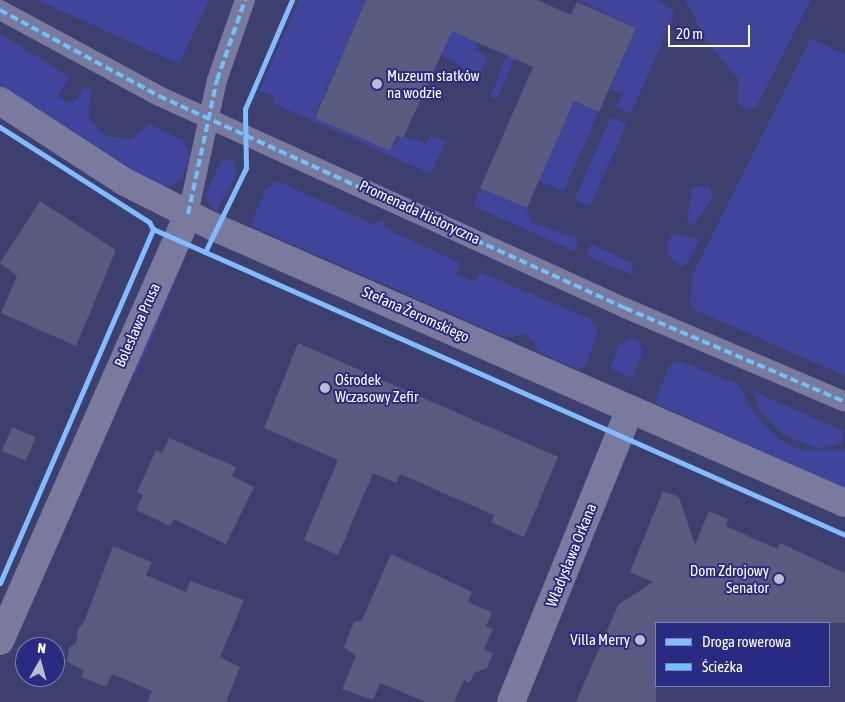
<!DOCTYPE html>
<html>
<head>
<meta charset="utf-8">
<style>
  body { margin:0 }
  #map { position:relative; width:845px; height:702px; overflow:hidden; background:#3d3f6f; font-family:"Asap Condensed",sans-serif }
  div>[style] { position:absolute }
  .green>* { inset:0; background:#40449a; transform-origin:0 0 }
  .building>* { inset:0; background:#585a80; transform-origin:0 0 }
  .pedestrian>* { height:20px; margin:-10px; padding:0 10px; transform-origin:10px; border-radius:10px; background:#797a9d }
  .minor>* { height:28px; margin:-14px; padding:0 14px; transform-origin:14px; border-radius:14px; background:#797a9d }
  .quiet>* { height:4px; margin-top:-2px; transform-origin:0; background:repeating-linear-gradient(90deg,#70c2fc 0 8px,transparent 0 12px) }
  .cycleway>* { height:5px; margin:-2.5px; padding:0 2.5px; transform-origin:2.5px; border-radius:2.5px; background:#80bcff }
  .dots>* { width:14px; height:14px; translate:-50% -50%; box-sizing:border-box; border:2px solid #292b83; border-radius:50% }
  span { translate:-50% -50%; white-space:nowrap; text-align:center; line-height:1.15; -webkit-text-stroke:4px #292b83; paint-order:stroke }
  .poi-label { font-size:15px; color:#fff }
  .left { translate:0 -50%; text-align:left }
  .right { translate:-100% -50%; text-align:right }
  .street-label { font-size:15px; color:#fff }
  .legend { position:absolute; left:655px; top:622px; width:175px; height:65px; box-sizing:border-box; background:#292b83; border:1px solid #7f80b5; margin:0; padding:6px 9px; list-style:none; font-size:15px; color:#fff }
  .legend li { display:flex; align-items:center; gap:10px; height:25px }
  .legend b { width:25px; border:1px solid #7f80b5 }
  .north { position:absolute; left:15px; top:637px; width:50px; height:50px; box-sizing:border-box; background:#292b83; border:1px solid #7f80b5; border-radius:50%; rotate:7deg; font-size:14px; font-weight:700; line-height:20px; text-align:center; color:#fff }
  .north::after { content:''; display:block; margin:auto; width:18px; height:22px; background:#bbbccd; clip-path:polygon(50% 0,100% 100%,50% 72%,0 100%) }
  .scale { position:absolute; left:668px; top:25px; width:82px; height:22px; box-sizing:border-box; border:2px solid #fff; border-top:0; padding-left:6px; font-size:15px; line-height:18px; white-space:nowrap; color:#fff; -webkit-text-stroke:4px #292b83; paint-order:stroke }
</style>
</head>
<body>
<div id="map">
  <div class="green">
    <i style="clip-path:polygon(37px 0,209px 0,179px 64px)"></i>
    <i style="clip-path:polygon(299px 0,366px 0,314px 117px,390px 151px,401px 135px,426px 144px,431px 136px,445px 141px,431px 174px,273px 103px,275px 97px,259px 91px)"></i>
    <i style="clip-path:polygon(578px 0,658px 0,675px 12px,631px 114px,616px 107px,622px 93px,610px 89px,636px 28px)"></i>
    <i style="clip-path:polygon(685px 0,811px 0,756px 107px,745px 109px,737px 102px,739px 80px,708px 43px)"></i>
    <i style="clip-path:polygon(446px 25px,479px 40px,475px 49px,488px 57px,479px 76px,440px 55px)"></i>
    <i style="clip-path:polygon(0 33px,69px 77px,58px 96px,67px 103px,74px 103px,84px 87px,91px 91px,89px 118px,105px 136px,132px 139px,149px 124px,185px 141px,190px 157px,180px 181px,163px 189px,0 85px)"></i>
    <i style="clip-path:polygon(811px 38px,845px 55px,845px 376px,693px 309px,690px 301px,693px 273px)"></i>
    <i style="clip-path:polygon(519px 48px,497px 99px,490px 97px,508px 53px)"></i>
    <i style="left:574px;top:101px;width:27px;height:87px;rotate:24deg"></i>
    <i style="left:611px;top:117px;width:17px;height:90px;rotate:24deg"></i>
    <i style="clip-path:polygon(221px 160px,233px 161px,237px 174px,216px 212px,205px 197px)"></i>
    <i style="clip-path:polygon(277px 181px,373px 224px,383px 221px,386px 229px,460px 263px,456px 273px,475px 282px,480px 272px,590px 319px,598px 330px,586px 365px,578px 370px,538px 351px,531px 338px,522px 334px,507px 338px,251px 226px,265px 189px)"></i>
    <i style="clip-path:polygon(692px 187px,709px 187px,713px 196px,694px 225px,687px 221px)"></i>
    <i style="clip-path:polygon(480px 188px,527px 208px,531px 222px,579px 239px,574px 251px,473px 206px)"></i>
    <i style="clip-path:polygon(671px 233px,700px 239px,687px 264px,680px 267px,666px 252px)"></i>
    <i style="clip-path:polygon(591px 244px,633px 264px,632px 275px,587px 256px)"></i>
    <i style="clip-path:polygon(181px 255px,185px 257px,152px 338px,136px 374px,130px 374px)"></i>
    <i style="clip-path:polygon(629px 337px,638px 340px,643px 351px,632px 378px,610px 368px,618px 347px)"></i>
    <i style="clip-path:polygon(677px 360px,739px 385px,754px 413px,778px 439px,800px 450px,845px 450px,845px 488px,655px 403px,669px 365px)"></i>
    <i style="clip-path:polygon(753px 391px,843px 431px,842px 444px,818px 448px,784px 435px,760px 411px)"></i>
  </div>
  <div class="building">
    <i style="clip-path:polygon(366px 0,537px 0,571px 15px,577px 2px,636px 28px,599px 112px,574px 101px,527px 208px,480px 188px,533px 67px,452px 31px,403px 138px,397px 136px,390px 151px,315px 118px)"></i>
    <i style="clip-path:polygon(40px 201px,116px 250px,76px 346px,1px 313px,17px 276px,0 263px)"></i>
    <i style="clip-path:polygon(298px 343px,558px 457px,524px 537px,491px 522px,494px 515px,400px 474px,396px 483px,373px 473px,338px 555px,304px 540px,338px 460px,264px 428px)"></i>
    <i style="left:12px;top:427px;width:26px;height:26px;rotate:23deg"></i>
    <i style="clip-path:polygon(169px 438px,236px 467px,232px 476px,254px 487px,226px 544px,174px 519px,170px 526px,136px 510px,143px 495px,137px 492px,156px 450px,162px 453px)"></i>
    <i style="clip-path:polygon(663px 491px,679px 497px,695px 545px,709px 511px,728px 519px,726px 526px,777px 549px,780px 543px,845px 573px,845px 623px,656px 623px,656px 702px,576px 702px,618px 605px,653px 582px,630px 572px)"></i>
    <i style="clip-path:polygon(113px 546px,152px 562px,146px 575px,186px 592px,190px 581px,244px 600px,220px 657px,240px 667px,226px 702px,147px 702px,152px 691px,112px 674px,106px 687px,81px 677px,84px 671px,67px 662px,69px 648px,76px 643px,78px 629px,84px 622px)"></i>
    <i style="clip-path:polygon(391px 554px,472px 592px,468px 602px,492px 612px,486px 626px,493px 629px,484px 649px,493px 654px,487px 668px,474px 673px,470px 683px,464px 680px,454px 702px,426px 702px,380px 683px,373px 700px,342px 689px,356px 656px,344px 647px,354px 622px,362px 620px)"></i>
  </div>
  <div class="pedestrian">
    <i style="left:0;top:10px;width:181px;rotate:28.4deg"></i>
    <i style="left:159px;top:96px;width:512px;rotate:24.46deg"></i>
    <i style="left:625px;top:308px;width:239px;rotate:23.1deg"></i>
    <i style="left:188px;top:214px;width:137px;rotate:-77.8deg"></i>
    <i style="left:217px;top:80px;width:85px;rotate:-70.7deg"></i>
  </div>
  <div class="minor">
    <i style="left:0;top:101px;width:147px;rotate:33deg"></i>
    <i style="left:123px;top:181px;width:104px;rotate:26.8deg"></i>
    <i style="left:216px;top:228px;width:686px;rotate:23.62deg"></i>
    <i style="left:0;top:641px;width:467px;rotate:-66.2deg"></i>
    <i style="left:511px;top:702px;width:316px;rotate:-67.9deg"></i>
  </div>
  <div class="quiet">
    <i style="left:0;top:10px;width:181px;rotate:28.4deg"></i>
    <i style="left:159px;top:96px;width:512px;rotate:24.46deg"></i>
    <i style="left:625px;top:308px;width:239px;rotate:23.1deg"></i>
    <i style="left:188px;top:214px;width:137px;rotate:-77.8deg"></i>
    <i style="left:217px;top:80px;width:85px;rotate:-70.7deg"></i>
  </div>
  <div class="cycleway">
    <i style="left:0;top:127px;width:177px;rotate:32.5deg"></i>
    <i style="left:149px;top:222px;width:8px;rotate:60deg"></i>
    <i style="left:153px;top:229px;width:757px;rotate:23.85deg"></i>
    <i style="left:205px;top:252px;width:93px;rotate:-64deg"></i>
    <i style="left:246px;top:168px;width:59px;rotate:-91deg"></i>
    <i style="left:245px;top:109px;width:119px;rotate:-66.7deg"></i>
    <i style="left:0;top:583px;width:386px;rotate:-66.6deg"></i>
  </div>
  <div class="dots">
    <i style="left:377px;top:84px;background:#bbbccd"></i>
    <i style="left:325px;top:388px;background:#bbbccd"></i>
    <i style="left:779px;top:579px;background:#bbbccd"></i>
    <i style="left:640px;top:640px;background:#bbbccd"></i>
  </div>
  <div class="poi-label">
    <span class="left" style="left:387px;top:84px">Muzeum statków<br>na wodzie</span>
    <span class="left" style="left:335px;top:388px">Ośrodek<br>Wczasowy Zefir</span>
    <span class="right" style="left:769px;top:579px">Dom Zdrojowy<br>Senator</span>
    <span class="right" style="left:630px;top:640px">Villa Merry</span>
  </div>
  <div class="street-label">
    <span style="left:420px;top:212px;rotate:25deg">Promenada Historyczna</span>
    <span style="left:416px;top:314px;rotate:24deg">Stefana Żeromskiego</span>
    <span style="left:137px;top:325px;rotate:-66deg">Bolesława Prusa</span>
    <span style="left:571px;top:555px;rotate:-68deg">Władysława Orkana</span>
  </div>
  <ul class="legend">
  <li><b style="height:6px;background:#80bcff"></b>Droga rowerowa</li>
  <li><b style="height:6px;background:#70c2fc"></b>Ścieżka</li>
  </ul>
  <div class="north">N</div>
  <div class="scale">20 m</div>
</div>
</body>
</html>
